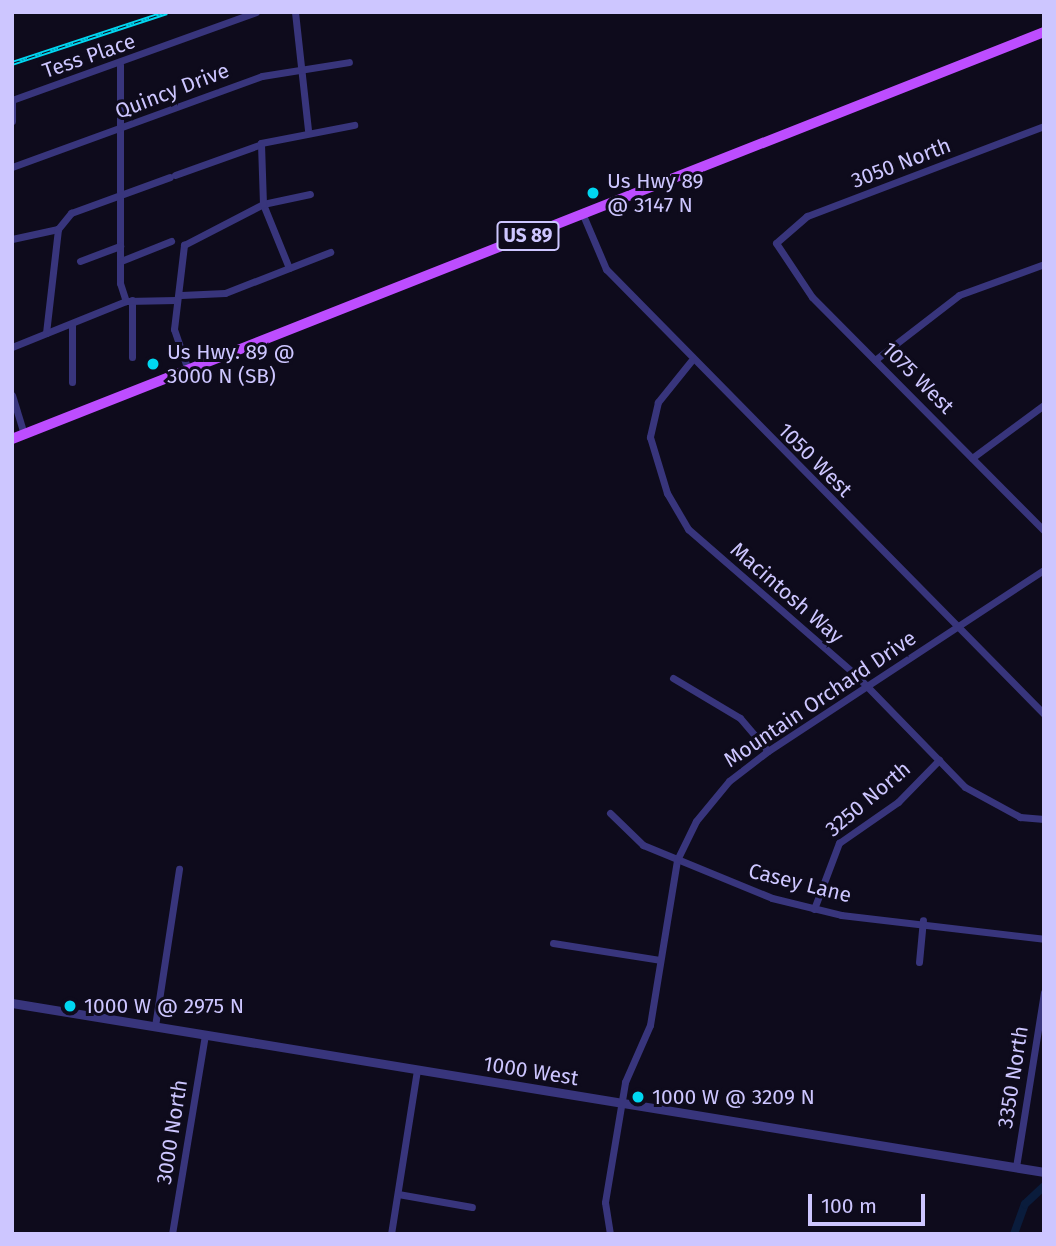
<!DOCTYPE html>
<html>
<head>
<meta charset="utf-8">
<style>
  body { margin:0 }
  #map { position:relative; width:1056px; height:1246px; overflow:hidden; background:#0e0b1c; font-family:"Fira Sans",sans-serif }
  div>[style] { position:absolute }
  .canal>* { height:8px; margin:-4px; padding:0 4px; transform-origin:4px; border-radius:4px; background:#0a1c3c }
  .minor>* { height:7px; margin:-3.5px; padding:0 3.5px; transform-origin:3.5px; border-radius:3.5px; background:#38357c }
  .tertiary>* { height:9px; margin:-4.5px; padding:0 4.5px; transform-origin:4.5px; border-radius:4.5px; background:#38357c }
  .primary>* { height:10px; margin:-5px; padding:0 5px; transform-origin:5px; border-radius:5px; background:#bd4dff }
  .rail>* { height:5px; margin-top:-2.5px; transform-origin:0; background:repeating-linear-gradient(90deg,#0e0b1c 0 8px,#00d7f1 0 16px); box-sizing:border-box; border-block:2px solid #00d7f1 }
  .dots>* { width:19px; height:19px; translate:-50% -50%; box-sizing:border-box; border:4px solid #0e0b1c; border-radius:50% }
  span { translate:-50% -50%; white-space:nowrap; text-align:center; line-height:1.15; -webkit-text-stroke:6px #0e0b1c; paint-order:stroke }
  .shield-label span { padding:2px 5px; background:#0e0b1c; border:2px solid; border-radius:5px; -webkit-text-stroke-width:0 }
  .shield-label { font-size:19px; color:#cdc6ff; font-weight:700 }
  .street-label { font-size:21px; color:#cdc6ff }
  .poi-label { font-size:21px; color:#cdc6ff }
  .left { translate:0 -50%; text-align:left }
  .frame { position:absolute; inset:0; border:14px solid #cdc6ff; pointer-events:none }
  .scale { position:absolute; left:808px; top:1194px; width:117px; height:32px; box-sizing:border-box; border:4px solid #cdc6ff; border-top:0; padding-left:9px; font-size:21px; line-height:24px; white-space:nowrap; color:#cdc6ff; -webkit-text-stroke:5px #0e0b1c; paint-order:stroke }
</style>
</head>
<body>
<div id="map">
  <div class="canal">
    <i style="left:1014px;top:1234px;width:32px;rotate:-70deg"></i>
    <i style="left:1025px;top:1204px;width:26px;rotate:-43deg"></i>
  </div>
  <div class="minor">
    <i style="left:295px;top:12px;width:119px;rotate:83.7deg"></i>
    <i style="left:120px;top:65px;width:218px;rotate:90deg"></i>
    <i style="left:120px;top:283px;width:19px;rotate:72deg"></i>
    <i style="left:12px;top:100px;width:259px;rotate:-19.8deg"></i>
    <i style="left:12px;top:121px;width:21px;rotate:-90deg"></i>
    <i style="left:1044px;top:126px;width:254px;rotate:159.2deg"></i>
    <i style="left:807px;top:216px;width:41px;rotate:138.9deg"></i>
    <i style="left:776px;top:243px;width:65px;rotate:56.3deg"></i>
    <i style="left:812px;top:297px;width:330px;rotate:45.2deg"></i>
    <i style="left:12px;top:167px;width:266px;rotate:-20deg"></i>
    <i style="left:262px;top:76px;width:88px;rotate:-9.1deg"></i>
    <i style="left:175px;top:175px;width:89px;rotate:-19.7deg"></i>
    <i style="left:583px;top:215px;width:59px;rotate:66.9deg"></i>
    <i style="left:606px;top:269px;width:624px;rotate:45.45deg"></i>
    <i style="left:12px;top:239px;width:47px;rotate:-12.3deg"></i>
    <i style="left:58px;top:229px;width:21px;rotate:-51deg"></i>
    <i style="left:71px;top:213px;width:105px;rotate:-20deg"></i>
    <i style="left:80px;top:261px;width:43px;rotate:-20.6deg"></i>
    <i style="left:121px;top:261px;width:54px;rotate:-21.8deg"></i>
    <i style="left:289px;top:268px;width:69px;rotate:-112.1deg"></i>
    <i style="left:263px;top:204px;width:48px;rotate:-12deg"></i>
    <i style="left:181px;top:295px;width:44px;rotate:-2.6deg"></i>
    <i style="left:225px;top:293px;width:113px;rotate:-21.3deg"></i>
    <i style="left:132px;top:300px;width:57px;rotate:90deg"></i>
    <i style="left:72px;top:324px;width:58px;rotate:90deg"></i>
    <i style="left:46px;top:333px;width:105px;rotate:-83.4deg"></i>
    <i style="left:12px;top:347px;width:123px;rotate:-22deg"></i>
    <i style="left:126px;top:301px;width:50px;rotate:-1.1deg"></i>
    <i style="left:875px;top:360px;width:106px;rotate:-37.7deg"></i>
    <i style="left:959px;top:295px;width:90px;rotate:-20deg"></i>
    <i style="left:691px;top:361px;width:53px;rotate:128.8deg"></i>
    <i style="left:658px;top:402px;width:36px;rotate:103deg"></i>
    <i style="left:650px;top:437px;width:59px;rotate:73.1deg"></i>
    <i style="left:667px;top:493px;width:42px;rotate:59.7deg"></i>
    <i style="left:688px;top:529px;width:223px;rotate:41deg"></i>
    <i style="left:856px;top:675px;width:156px;rotate:45.8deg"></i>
    <i style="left:965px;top:787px;width:63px;rotate:28.6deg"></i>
    <i style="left:1020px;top:817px;width:24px;rotate:5deg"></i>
    <i style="left:188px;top:370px;width:43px;rotate:-108.9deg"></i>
    <i style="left:174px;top:329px;width:85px;rotate:-83.2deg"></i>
    <i style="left:184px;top:245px;width:89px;rotate:-27.4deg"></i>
    <i style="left:263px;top:204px;width:61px;rotate:-91.9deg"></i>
    <i style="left:261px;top:143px;width:95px;rotate:-11deg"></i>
    <i style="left:12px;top:395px;width:41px;rotate:72.9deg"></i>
    <i style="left:972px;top:458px;width:89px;rotate:-36.4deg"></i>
    <i style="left:673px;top:678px;width:78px;rotate:30.8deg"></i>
    <i style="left:740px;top:718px;width:43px;rotate:49.7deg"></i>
    <i style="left:610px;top:813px;width:46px;rotate:44.1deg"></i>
    <i style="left:643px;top:845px;width:139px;rotate:22.3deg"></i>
    <i style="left:772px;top:898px;width:71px;rotate:13.8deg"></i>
    <i style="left:841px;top:915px;width:204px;rotate:6.7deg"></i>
    <i style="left:814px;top:909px;width:71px;rotate:-69.3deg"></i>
    <i style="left:839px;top:843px;width:72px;rotate:-34.8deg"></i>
    <i style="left:898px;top:802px;width:59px;rotate:-45.7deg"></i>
    <i style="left:553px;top:943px;width:108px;rotate:9deg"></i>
    <i style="left:919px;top:962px;width:42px;rotate:-84.6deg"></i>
    <i style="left:155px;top:1026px;width:159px;rotate:-81.3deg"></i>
    <i style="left:1016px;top:1167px;width:177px;rotate:-80.9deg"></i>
    <i style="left:398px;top:1194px;width:75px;rotate:10deg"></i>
    <i style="left:172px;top:1234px;width:202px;rotate:-80.6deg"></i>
    <i style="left:391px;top:1234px;width:166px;rotate:-81deg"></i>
    <i style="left:610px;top:1234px;width:32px;rotate:-99deg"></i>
    <i style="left:605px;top:1202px;width:122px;rotate:-80.5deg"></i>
    <i style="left:625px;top:1082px;width:62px;rotate:-66.3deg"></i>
    <i style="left:650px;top:1025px;width:167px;rotate:-80.7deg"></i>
    <i style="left:677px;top:860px;width:43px;rotate:-64deg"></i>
    <i style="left:696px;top:821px;width:52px;rotate:-50.5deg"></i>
    <i style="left:729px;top:781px;width:49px;rotate:-37.6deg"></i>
    <i style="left:768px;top:751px;width:330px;rotate:-33.3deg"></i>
  </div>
  <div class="tertiary">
    <i style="left:12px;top:1003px;width:1046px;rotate:9.3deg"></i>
  </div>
  <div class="primary">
    <i style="left:12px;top:439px;width:1109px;rotate:-21.52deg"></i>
  </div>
  <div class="rail">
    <i style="left:12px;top:63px;width:163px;rotate:-18.2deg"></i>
  </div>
  <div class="dots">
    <i style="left:593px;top:193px;background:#00d7f1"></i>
    <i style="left:153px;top:364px;background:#00d7f1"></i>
    <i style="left:70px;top:1006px;background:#00d7f1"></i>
    <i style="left:638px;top:1097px;background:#00d7f1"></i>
  </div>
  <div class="shield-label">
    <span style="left:528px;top:236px">US 89</span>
  </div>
  <div class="street-label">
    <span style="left:89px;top:56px;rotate:-19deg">Tess Place</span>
    <span style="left:172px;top:91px;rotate:-21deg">Quincy Drive</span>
    <span style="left:901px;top:163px;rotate:-21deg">3050 North</span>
    <span style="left:918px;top:378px;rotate:45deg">1075 West</span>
    <span style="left:815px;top:460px;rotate:45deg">1050 West</span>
    <span style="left:787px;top:593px;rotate:41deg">Macintosh Way</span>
    <span style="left:820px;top:699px;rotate:-34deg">Mountain Orchard Drive</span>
    <span style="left:868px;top:799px;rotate:-40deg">3250 North</span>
    <span style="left:800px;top:883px;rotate:14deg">Casey Lane</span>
    <span style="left:531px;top:1071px;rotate:9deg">1000 West</span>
    <span style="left:1013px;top:1077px;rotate:-81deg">3350 North</span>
    <span style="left:172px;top:1132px;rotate:-81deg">3000 North</span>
  </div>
  <div class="poi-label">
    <span class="left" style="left:607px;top:193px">Us Hwy 89<br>@ 3147 N</span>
    <span class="left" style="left:167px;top:364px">Us Hwy. 89 @<br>3000 N (SB)</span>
    <span class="left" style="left:84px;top:1006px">1000 W @ 2975 N</span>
    <span class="left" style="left:652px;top:1097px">1000 W @ 3209 N</span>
  </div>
  <div class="frame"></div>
  <div class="scale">100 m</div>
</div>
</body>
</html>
